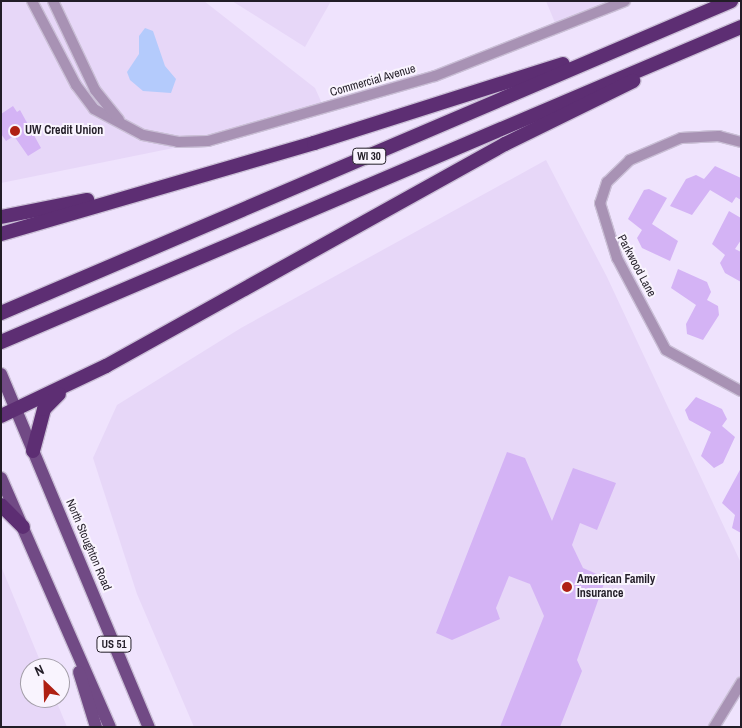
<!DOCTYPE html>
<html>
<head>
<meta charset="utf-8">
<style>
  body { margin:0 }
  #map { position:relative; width:742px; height:728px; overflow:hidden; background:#efe3fd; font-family:"Archivo Narrow",sans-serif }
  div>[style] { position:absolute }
  .built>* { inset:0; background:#e7d7f8 }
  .water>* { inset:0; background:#b4cbfc }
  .building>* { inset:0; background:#d4b3f5 }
  .roads { filter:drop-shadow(1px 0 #cabfd6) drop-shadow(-1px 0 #cabfd6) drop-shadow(0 1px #cabfd6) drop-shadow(0 -1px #cabfd6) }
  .minor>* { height:10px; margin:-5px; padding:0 5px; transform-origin:5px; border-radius:5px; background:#a892b4 }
  .major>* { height:12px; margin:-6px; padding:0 6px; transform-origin:6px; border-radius:6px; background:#714a85 }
  .highway>* { height:14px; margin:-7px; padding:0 7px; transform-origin:7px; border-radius:7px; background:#5d2e73 }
  .dots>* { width:14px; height:14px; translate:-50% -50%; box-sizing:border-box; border:2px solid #f9f4fe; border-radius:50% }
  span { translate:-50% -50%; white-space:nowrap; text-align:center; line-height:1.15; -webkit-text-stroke:4px #f9f4fe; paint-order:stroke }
  .shield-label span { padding:1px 4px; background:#f9f4fe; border:1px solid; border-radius:4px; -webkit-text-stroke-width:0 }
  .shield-label { font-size:11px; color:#221d27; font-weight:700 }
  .street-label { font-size:12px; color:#221d27 }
  .poi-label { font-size:12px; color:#221d27; font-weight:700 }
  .left { translate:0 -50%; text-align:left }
  .frame { position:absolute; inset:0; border:2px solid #221d27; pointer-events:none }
  .north { position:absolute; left:20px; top:658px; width:50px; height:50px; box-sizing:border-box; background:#f9f4fe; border:1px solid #a39ea8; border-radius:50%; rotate:336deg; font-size:14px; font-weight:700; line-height:20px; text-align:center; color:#221d27 }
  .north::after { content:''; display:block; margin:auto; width:18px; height:22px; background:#af2014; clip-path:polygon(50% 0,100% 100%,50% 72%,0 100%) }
</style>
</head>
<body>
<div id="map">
  <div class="built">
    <i style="clip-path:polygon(1px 1px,204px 1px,315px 88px,324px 108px,208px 141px,1px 183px)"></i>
    <i style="clip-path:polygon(232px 1px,331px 1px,305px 47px)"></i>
    <i style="clip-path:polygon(546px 1px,625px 1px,558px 30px)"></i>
    <i style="clip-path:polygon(546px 160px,607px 277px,741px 563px,741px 683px,714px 727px,194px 727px,137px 594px,93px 458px,117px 405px,241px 328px)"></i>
    <i style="clip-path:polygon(1px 566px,43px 668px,30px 668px,30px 698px,55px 698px,67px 727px,1px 727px)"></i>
  </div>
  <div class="water">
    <i style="clip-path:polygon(145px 28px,153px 31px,165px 66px,176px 79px,171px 93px,143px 91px,130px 80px,127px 72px,139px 54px,139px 36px)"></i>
  </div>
  <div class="building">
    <i style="clip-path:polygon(13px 106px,17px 112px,20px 110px,41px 148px,28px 156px,14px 136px,6px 141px,1px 134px,1px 114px)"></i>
    <i style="clip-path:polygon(715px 166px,741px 178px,741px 200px,736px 197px,732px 203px,710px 190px,692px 215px,670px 206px,686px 179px,696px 175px,704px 179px)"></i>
    <i style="clip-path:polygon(649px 189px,667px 198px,652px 224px,678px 241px,670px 261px,642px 248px,637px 238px,642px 230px,628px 219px,644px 190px)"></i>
    <i style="clip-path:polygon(729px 211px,741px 218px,741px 240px,735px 249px,741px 252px,741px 282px,725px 273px,720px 263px,725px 255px,712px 244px)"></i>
    <i style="clip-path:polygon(678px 269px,707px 282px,711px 292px,707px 300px,718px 306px,719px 315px,703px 340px,687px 334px,686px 324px,696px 305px,671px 288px)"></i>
    <i style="clip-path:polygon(696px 397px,722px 409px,727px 419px,722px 426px,735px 437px,723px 463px,714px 468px,701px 456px,711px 432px,689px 420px,685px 410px)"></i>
    <i style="clip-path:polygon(507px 452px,525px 458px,552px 521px,573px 468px,616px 483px,597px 530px,580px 523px,572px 545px,583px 568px,606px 578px,577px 660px,582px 671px,560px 727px,500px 727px,544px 616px,530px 584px,509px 576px,496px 608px,500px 619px,452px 640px,436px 633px)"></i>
    <i style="clip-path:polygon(741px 468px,741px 533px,732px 528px,735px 515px,722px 503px)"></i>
  </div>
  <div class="roads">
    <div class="minor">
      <i style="left:32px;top:1px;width:95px;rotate:62.4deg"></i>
      <i style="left:76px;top:85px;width:30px;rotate:53deg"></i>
      <i style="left:94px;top:109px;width:55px;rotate:28deg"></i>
      <i style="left:143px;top:135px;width:36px;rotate:11deg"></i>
      <i style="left:178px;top:142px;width:30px;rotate:-2deg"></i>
      <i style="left:208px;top:141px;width:236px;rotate:-16deg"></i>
      <i style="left:435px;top:76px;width:204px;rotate:-21.5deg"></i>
      <i style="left:53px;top:1px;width:98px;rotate:64.7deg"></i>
      <i style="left:95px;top:90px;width:38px;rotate:51deg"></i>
      <i style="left:741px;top:142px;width:23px;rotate:-165deg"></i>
      <i style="left:719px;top:136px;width:38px;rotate:177deg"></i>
      <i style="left:681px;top:138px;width:56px;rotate:156.7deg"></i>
      <i style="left:630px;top:160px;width:32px;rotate:136deg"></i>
      <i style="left:607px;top:182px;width:22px;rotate:108deg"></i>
      <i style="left:600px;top:203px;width:58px;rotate:72.8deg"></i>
      <i style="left:617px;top:258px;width:104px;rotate:62deg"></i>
      <i style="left:666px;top:350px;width:85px;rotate:28.7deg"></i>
      <i style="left:714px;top:727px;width:52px;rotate:-58.5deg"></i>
    </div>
    <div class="major">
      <i style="left:1px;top:374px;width:383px;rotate:67.3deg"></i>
      <i style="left:1px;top:478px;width:272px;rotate:66.4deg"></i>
      <i style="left:79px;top:672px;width:58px;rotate:72.8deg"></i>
    </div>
    <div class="highway">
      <i style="left:1px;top:217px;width:88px;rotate:-11.2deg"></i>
      <i style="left:1px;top:234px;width:326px;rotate:-16.2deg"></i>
      <i style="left:314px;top:143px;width:261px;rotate:-17.6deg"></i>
      <i style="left:1px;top:313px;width:794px;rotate:-23.14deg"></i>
      <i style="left:1px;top:342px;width:804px;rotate:-23.06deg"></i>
      <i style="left:1px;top:416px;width:116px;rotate:-25.5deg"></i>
      <i style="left:106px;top:366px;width:457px;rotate:-29.1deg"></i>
      <i style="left:505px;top:144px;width:143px;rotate:-26.2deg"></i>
      <i style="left:33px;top:451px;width:43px;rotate:-75.3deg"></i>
      <i style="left:44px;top:409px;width:21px;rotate:-45deg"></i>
      <i style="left:1px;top:505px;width:31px;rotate:45deg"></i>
    </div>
  </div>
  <div class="dots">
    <i style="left:15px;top:131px;background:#af2014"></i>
    <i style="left:567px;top:587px;background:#af2014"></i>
  </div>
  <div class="shield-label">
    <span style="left:369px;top:156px">WI 30</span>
    <span style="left:114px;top:644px">US 51</span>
  </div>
  <div class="street-label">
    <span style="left:373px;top:81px;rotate:-16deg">Commercial Avenue</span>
    <span style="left:636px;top:266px;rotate:62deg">Parkwood Lane</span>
    <span style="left:88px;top:545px;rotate:67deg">North Stoughton Road</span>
  </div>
  <div class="poi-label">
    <span class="left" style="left:25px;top:131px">UW Credit Union</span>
    <span class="left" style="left:577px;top:587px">American Family<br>Insurance</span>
  </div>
  <div class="frame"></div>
  <div class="north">N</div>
</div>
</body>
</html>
